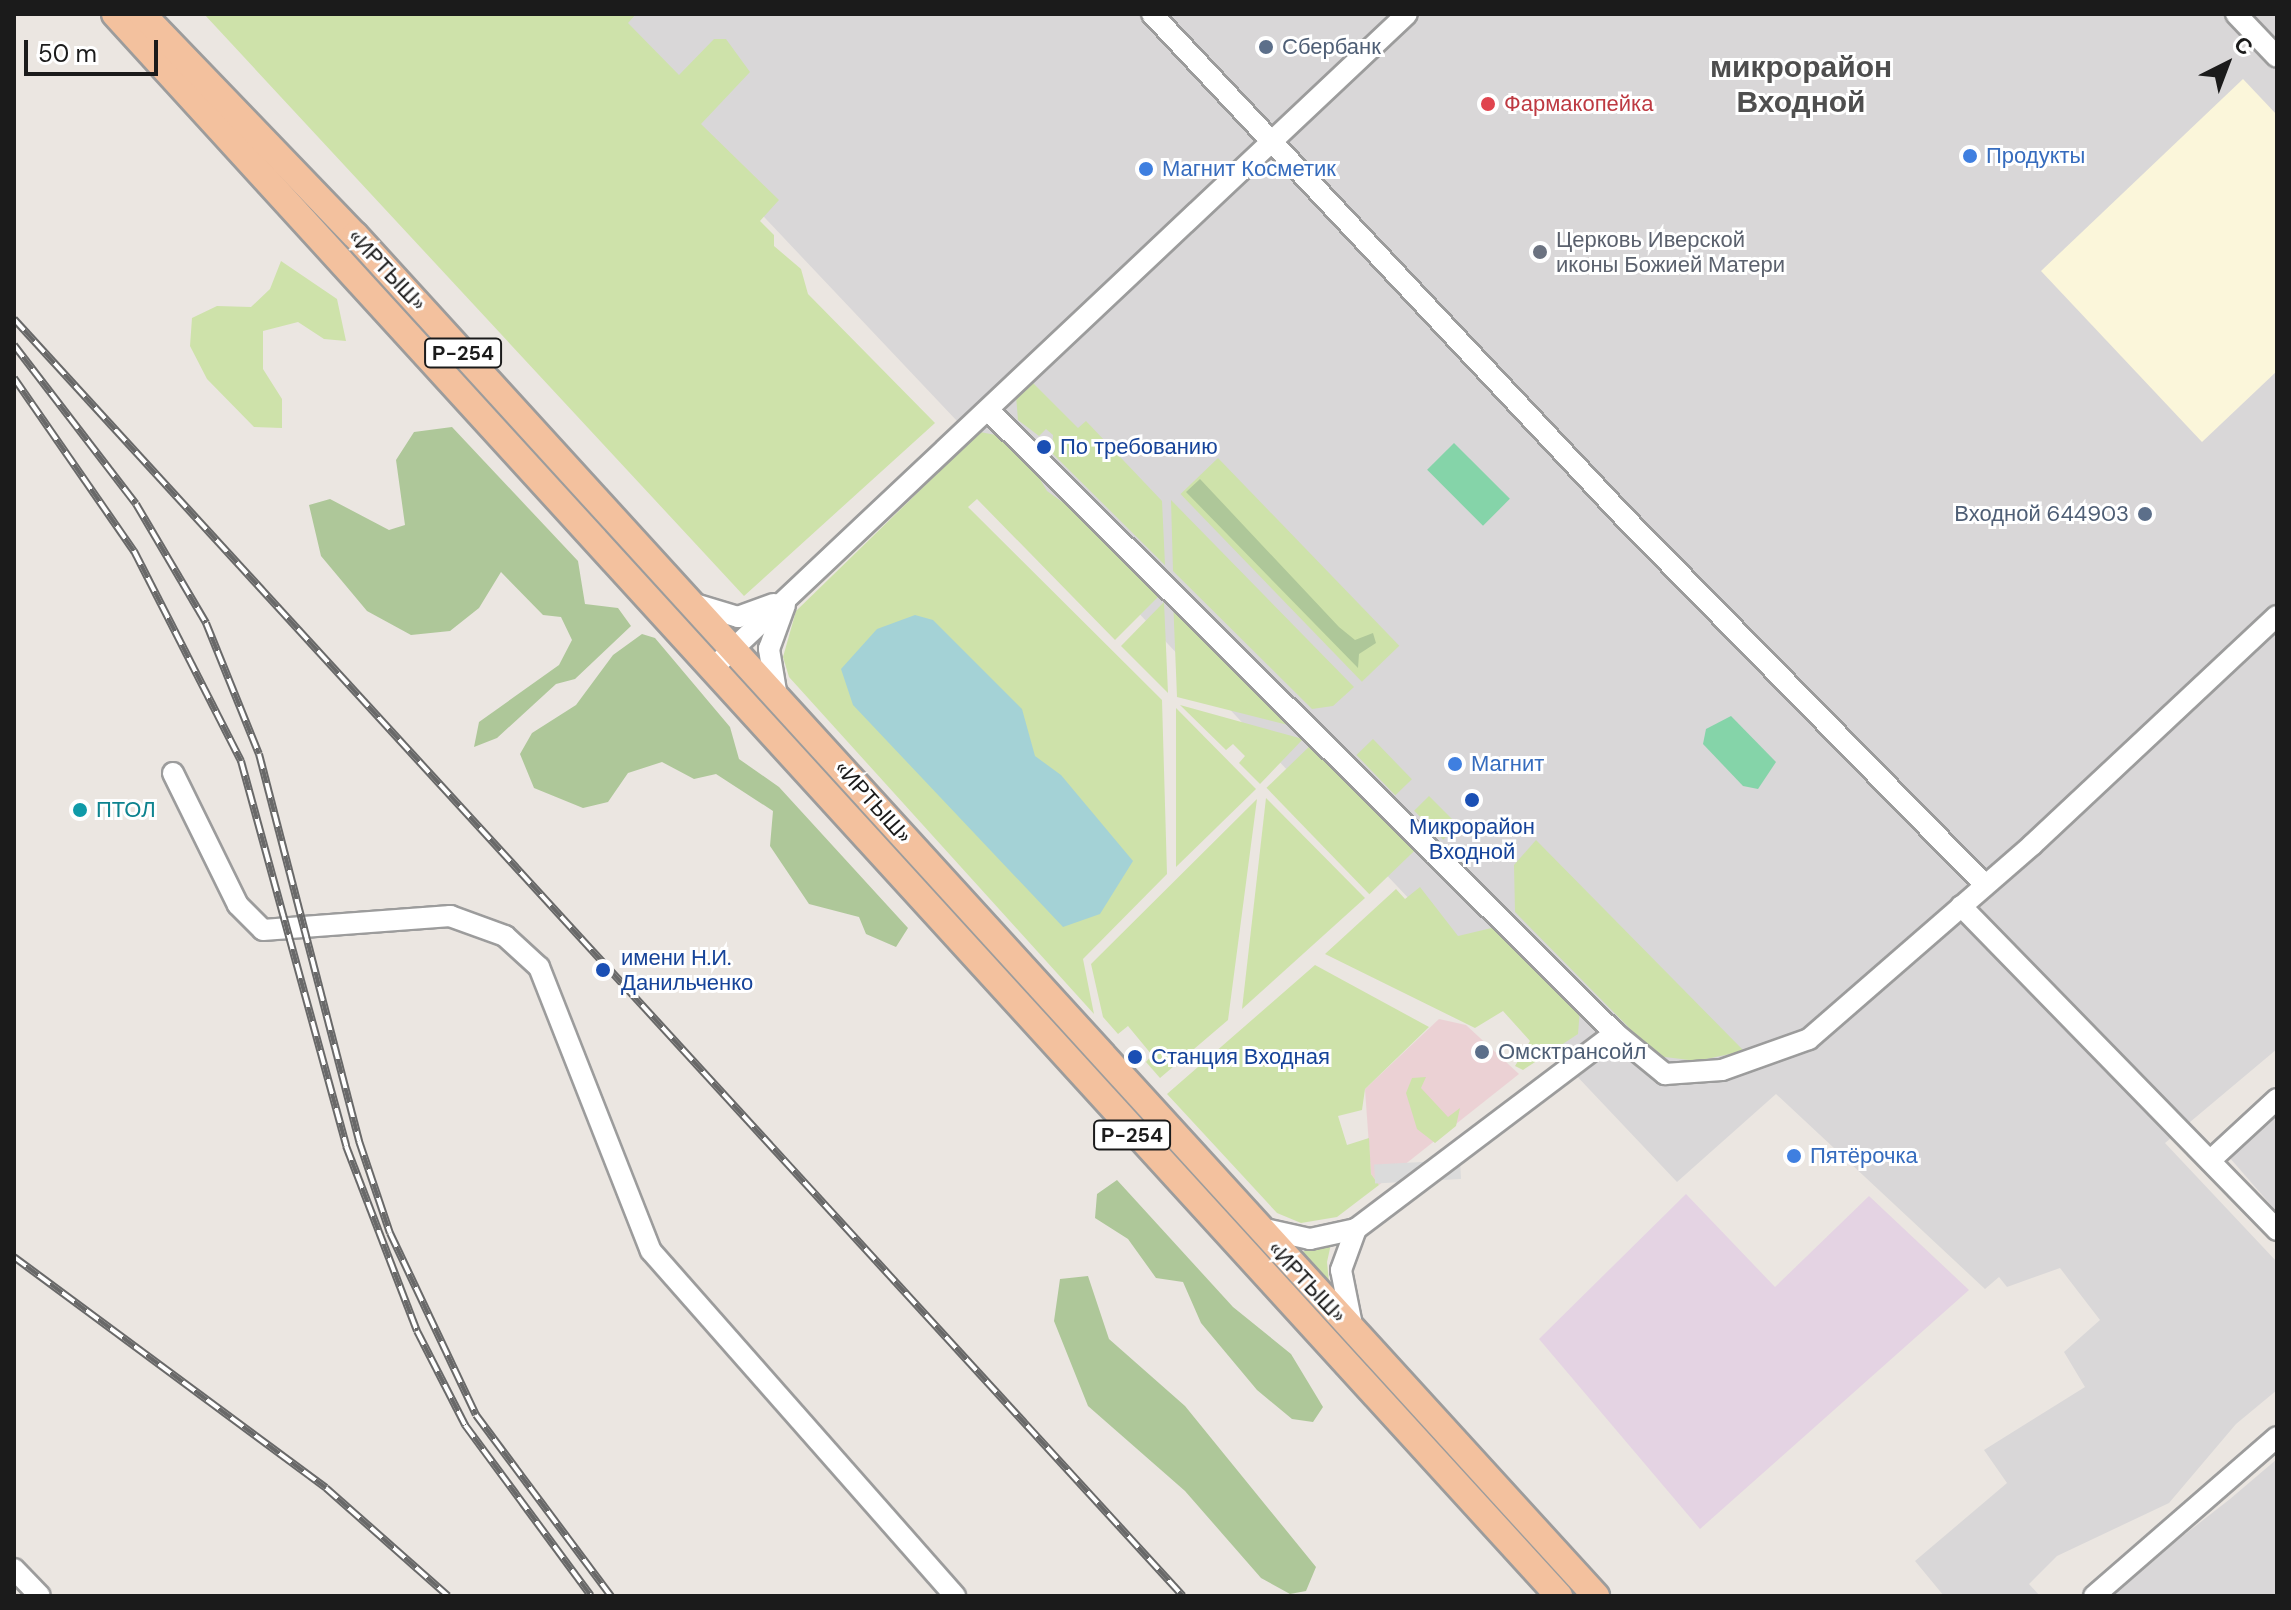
<!DOCTYPE html>
<html>
<head>
<meta charset="utf-8">
<style>
  body { margin:0 }
  #map { position:relative; width:2291px; height:1610px; overflow:hidden; background:#ebe6e1; font-family:"DM Sans",sans-serif }
  div>[style] { position:absolute }
  .residential>* { inset:0; background:#d9d7d8 }
  .commercial>* { inset:0; background:#ebd1d4 }
  .industrial>* { inset:0; background:#e4d3e3 }
  .education>* { inset:0; background:#fbf6da }
  .grass>* { inset:0; background:#cee2aa; transform-origin:0 0 }
  .forest>* { inset:0; background:#aec799 }
  .pitch>* { inset:0; background:#85d4a9; transform-origin:0 0 }
  .parking>* { inset:0; background:#dbdbdb; transform-origin:0 0 }
  .water>* { inset:0; background:#a4d2d6 }
  .roads { filter:drop-shadow(2px 0 #9c9c9c) drop-shadow(-2px 0 #9c9c9c) drop-shadow(0 2px #9c9c9c) drop-shadow(0 -2px #9c9c9c) }
  .minor>* { height:20px; margin:-10px; padding:0 10px; transform-origin:10px; border-radius:10px; background:#fff }
  .major>* { height:26px; margin:-13px; padding:0 13px; transform-origin:13px; border-radius:13px; background:#f3c19e }
  .rail>* { height:8px; margin-top:-4px; transform-origin:0; background:repeating-linear-gradient(90deg,#fff 0 15px,#696969 0 30px); box-sizing:border-box; border-block:2px solid #696969 }
  .dots>* { width:22px; height:22px; translate:-50% -50%; box-sizing:border-box; border:4px solid #fff; border-radius:50% }
  span { translate:-50% -50%; white-space:nowrap; text-align:center; line-height:1.15; -webkit-text-stroke:6px #fff; paint-order:stroke }
  .shield-label span { padding:2px 6px; background:#fff; border:2px solid; border-radius:6px; -webkit-text-stroke-width:0 }
  .shield-label { font-size:20px; color:#1b1b1b; font-weight:700 }
  .service-label { font-size:22px; color:#4e5e75 }
  .left { translate:0 -50%; text-align:left }
  .right { translate:-100% -50%; text-align:right }
  .health-label { font-size:22px; color:#be3a42 }
  .shop-label { font-size:22px; color:#366cbe }
  .worship-label { font-size:22px; color:#5b616d }
  .street-label { font-size:22px; color:#1b1b1b }
  .transit-label { font-size:22px; color:#164399 }
  .culture-label { font-size:22px; color:#0d838f }
  .district-label { font-size:30px; color:#4e4e4e; font-weight:700 }
  .frame { position:absolute; inset:0; border:16px solid #1b1b1b; pointer-events:none }
  .north { position:absolute; left:2187px; top:24px; width:80px; height:80px; -webkit-text-stroke:6px #fff; paint-order:stroke; rotate:42deg; font-size:22px; font-weight:700; line-height:32px; text-align:center; color:#1b1b1b }
  .north::after { content:''; display:block; margin:auto; width:28px; height:36px; background:#1b1b1b; clip-path:polygon(50% 0,100% 100%,50% 72%,0 100%) }
  .scale { position:absolute; left:24px; top:40px; width:134px; height:36px; box-sizing:border-box; border:4px solid #1b1b1b; border-top:0; padding-left:10px; font-size:24px; line-height:28px; white-space:nowrap; color:#1b1b1b; -webkit-text-stroke:6px #fff; paint-order:stroke }
</style>
</head>
<body>
<div id="map">
  <div class="residential">
    <i style="clip-path:polygon(572px 14px,2277px 14px,2277px 1049px,2165px 1143px,2277px 1262px,2277px 1390px,2236px 1424px,2169px 1503px,2057px 1556px,2029px 1584px,2040px 1596px,1944px 1596px,1915px 1561px,2007px 1483px,1984px 1450px,2085px 1387px,2064px 1352px,2100px 1320px,2060px 1268px,2007px 1287px,1999px 1277px,1985px 1289px,1776px 1094px,1677px 1182px)"></i>
    <i style="clip-path:polygon(2277px 1114px,2277px 1212px,2229px 1157px)"></i>
    <i style="clip-path:polygon(2277px 1459px,2277px 1596px,2106px 1596px,2230px 1499px)"></i>
  </div>
  <div class="commercial">
    <i style="clip-path:polygon(1439px 1019px,1466px 1025px,1519px 1074px,1379px 1185px,1371px 1174px,1365px 1089px)"></i>
  </div>
  <div class="industrial">
    <i style="clip-path:polygon(1686px 1194px,1775px 1287px,1869px 1196px,1969px 1290px,1700px 1529px,1539px 1339px)"></i>
  </div>
  <div class="education">
    <i style="clip-path:polygon(2243px 79px,2277px 115px,2277px 371px,2202px 442px,2041px 271px)"></i>
  </div>
  <div class="grass">
    <i style="clip-path:polygon(204px 14px,636px 14px,628px 23px,679px 75px,714px 39px,726px 39px,750px 72px,701px 124px,779px 200px,760px 221px,774px 235px,774px 246px,801px 269px,808px 294px,935px 423px,744px 596px)"></i>
    <i style="clip-path:polygon(281px 261px,337px 299px,346px 341px,324px 339px,298px 322px,263px 331px,263px 369px,282px 399px,282px 428px,254px 427px,207px 379px,190px 346px,192px 318px,217px 306px,251px 307px,270px 289px)"></i>
    <i style="clip-path:polygon(1031px 381px,1078px 428px,1086px 421px,1162px 501px,1165px 565px,1052px 453px,1053px 435px,1046px 429px,1039px 436px,1018px 420px,1016px 396px)"></i>
    <i style="clip-path:polygon(980px 432px,1001px 436px,1026px 455px,1047px 491px,1093px 524px,1161px 594px,1115px 640px,977px 499px,968px 507px,1162px 700px,1167px 874px,1083px 959px,1094px 1014px,789px 677px,783px 657px,796px 611px)"></i>
    <i style="left:1218px;top:458px;width:261px;height:52px;rotate:46deg"></i>
    <i style="clip-path:polygon(1171px 500px,1354px 687px,1333px 706px,1312px 709px,1173px 571px)"></i>
    <i style="clip-path:polygon(1173px 598px,1304px 729px,1177px 697px)"></i>
    <i style="clip-path:polygon(1164px 602px,1168px 693px,1121px 646px)"></i>
    <i style="clip-path:polygon(1180px 705px,1303px 739px,1260px 784px,1239px 763px,1245px 756px,1233px 744px,1226px 750px)"></i>
    <i style="clip-path:polygon(1176px 708px,1256px 789px,1176px 867px)"></i>
    <i style="left:1373px;top:739px;width:56px;height:23px;rotate:46deg"></i>
    <i style="left:1314px;top:742px;width:148px;height:66px;rotate:46deg"></i>
    <i style="left:1429px;top:796px;width:41px;height:21px;rotate:45deg"></i>
    <i style="clip-path:polygon(1266px 798px,1365px 898px,1242px 1009px)"></i>
    <i style="clip-path:polygon(1257px 799px,1228px 1020px,1160px 1078px,1146px 1062px,1152px 1055px,1128px 1026px,1118px 1034px,1103px 1017px,1091px 964px)"></i>
    <i style="clip-path:polygon(1536px 840px,1744px 1051px,1697px 1061px,1657px 1056px,1515px 912px,1514px 865px)"></i>
    <i style="clip-path:polygon(1420px 887px,1458px 936px,1500px 926px,1580px 1009px,1578px 1034px,1523px 1070px,1515px 1066px,1530px 1041px,1503px 1011px,1475px 1028px,1325px 954px,1396px 889px,1405px 899px)"></i>
    <i style="clip-path:polygon(1315px 965px,1429px 1027px,1365px 1089px,1362px 1110px,1338px 1116px,1347px 1145px,1369px 1138px,1371px 1174px,1379px 1185px,1337px 1217px,1301px 1223px,1277px 1213px,1167px 1094px)"></i>
    <i style="clip-path:polygon(1426px 1077px,1421px 1088px,1448px 1117px,1460px 1108px,1456px 1126px,1435px 1143px,1417px 1129px,1406px 1093px,1412px 1078px)"></i>
    <i style="clip-path:polygon(1331px 1244px,1327px 1262px,1329px 1282px,1301px 1252px)"></i>
  </div>
  <div class="forest">
    <i style="clip-path:polygon(452px 427px,578px 561px,585px 604px,618px 608px,631px 626px,575px 679px,556px 684px,497px 738px,474px 747px,479px 722px,559px 665px,572px 640px,561px 617px,543px 615px,501px 572px,479px 608px,450px 631px,411px 635px,367px 611px,321px 556px,309px 505px,330px 499px,389px 530px,405px 525px,396px 460px,414px 432px)"></i>
    <i style="clip-path:polygon(1200px 479px,1339px 627px,1355px 640px,1373px 633px,1376px 643px,1359px 654px,1358px 668px,1186px 492px)"></i>
    <i style="clip-path:polygon(642px 634px,655px 638px,730px 727px,739px 759px,779px 787px,908px 928px,896px 947px,866px 934px,859px 917px,809px 904px,770px 846px,773px 811px,716px 774px,694px 779px,662px 762px,628px 773px,608px 802px,583px 808px,534px 788px,520px 754px,532px 733px,576px 705px,613px 655px)"></i>
    <i style="clip-path:polygon(1117px 1180px,1233px 1307px,1291px 1354px,1323px 1407px,1313px 1422px,1292px 1419px,1257px 1390px,1201px 1323px,1183px 1282px,1156px 1278px,1128px 1239px,1095px 1218px,1097px 1194px)"></i>
    <i style="clip-path:polygon(1088px 1276px,1109px 1339px,1185px 1406px,1316px 1567px,1306px 1591px,1290px 1594px,1261px 1578px,1185px 1491px,1088px 1406px,1054px 1321px,1060px 1279px)"></i>
  </div>
  <div class="pitch">
    <i style="left:1454px;top:443px;width:79px;height:38px;rotate:45deg"></i>
    <i style="clip-path:polygon(1731px 716px,1776px 762px,1758px 789px,1743px 786px,1703px 744px,1706px 729px)"></i>
  </div>
  <div class="parking">
    <i style="left:1460px;top:1160px;width:19px;height:86px;rotate:87deg"></i>
  </div>
  <div class="water">
    <i style="clip-path:polygon(915px 615px,933px 620px,1022px 709px,1035px 756px,1061px 775px,1133px 861px,1100px 914px,1063px 927px,853px 705px,841px 669px,877px 629px)"></i>
  </div>
  <div class="roads">
    <div class="minor">
      <i style="left:1152px;top:14px;width:691px;rotate:46.82deg"></i>
      <i style="left:1625px;top:518px;width:513px;rotate:45.55deg"></i>
      <i style="left:2236px;top:14px;width:59px;rotate:46.4deg"></i>
      <i style="left:988px;top:410px;width:884px;rotate:44.82deg"></i>
      <i style="left:1615px;top:1033px;width:65px;rotate:39.4deg"></i>
      <i style="left:1665px;top:1074px;width:57px;rotate:-4deg"></i>
      <i style="left:1722px;top:1070px;width:92px;rotate:-19.6deg"></i>
      <i style="left:1809px;top:1039px;width:296px;rotate:-41deg"></i>
      <i style="left:2032px;top:845px;width:335px;rotate:-43.1deg"></i>
      <i style="left:695px;top:604px;width:45px;rotate:16.8deg"></i>
      <i style="left:738px;top:617px;width:38px;rotate:-20deg"></i>
      <i style="left:716px;top:665px;width:949px;rotate:-43.29deg"></i>
      <i style="left:777px;top:697px;width:49px;rotate:-99.5deg"></i>
      <i style="left:769px;top:649px;width:47px;rotate:-70deg"></i>
      <i style="left:173px;top:773px;width:147px;rotate:63.8deg"></i>
      <i style="left:238px;top:905px;width:35px;rotate:45deg"></i>
      <i style="left:263px;top:930px;width:188px;rotate:-4.3deg"></i>
      <i style="left:450px;top:916px;width:59px;rotate:20deg"></i>
      <i style="left:505px;top:936px;width:46px;rotate:42.4deg"></i>
      <i style="left:539px;top:967px;width:305px;rotate:68.5deg"></i>
      <i style="left:651px;top:1251px;width:460px;rotate:48.6deg"></i>
      <i style="left:1961px;top:906px;width:453px;rotate:45.7deg"></i>
      <i style="left:2213px;top:1158px;width:87px;rotate:-42.7deg"></i>
      <i style="left:1265px;top:1229px;width:46px;rotate:12.5deg"></i>
      <i style="left:1310px;top:1239px;width:47px;rotate:-12.3deg"></i>
      <i style="left:1356px;top:1229px;width:325px;rotate:-37.1deg"></i>
      <i style="left:1352px;top:1325px;width:56px;rotate:-101.3deg"></i>
      <i style="left:1341px;top:1270px;width:44px;rotate:-69.9deg"></i>
      <i style="left:14px;top:1569px;width:37px;rotate:46deg"></i>
      <i style="left:2094px;top:1596px;width:242px;rotate:-41deg"></i>
    </div>
    <div class="major">
      <i style="left:115px;top:14px;width:2142px;rotate:47.61deg"></i>
      <i style="left:142px;top:14px;width:307px;rotate:46.1deg"></i>
      <i style="left:355px;top:235px;width:1842px;rotate:47.64deg"></i>
    </div>
  </div>
  <div class="rail">
    <i style="left:14px;top:319px;width:1731px;rotate:47.53deg"></i>
    <i style="left:14px;top:345px;width:200px;rotate:52.5deg"></i>
    <i style="left:136px;top:504px;width:138px;rotate:59.5deg"></i>
    <i style="left:206px;top:623px;width:141px;rotate:68deg"></i>
    <i style="left:259px;top:754px;width:400px;rotate:75.5deg"></i>
    <i style="left:359px;top:1141px;width:97px;rotate:71.4deg"></i>
    <i style="left:390px;top:1233px;width:201px;rotate:64.7deg"></i>
    <i style="left:476px;top:1415px;width:226px;rotate:53.3deg"></i>
    <i style="left:14px;top:378px;width:211px;rotate:55.3deg"></i>
    <i style="left:134px;top:551px;width:236px;rotate:63deg"></i>
    <i style="left:241px;top:761px;width:399px;rotate:74.7deg"></i>
    <i style="left:346px;top:1146px;width:198px;rotate:69deg"></i>
    <i style="left:417px;top:1331px;width:106px;rotate:62.9deg"></i>
    <i style="left:465px;top:1425px;width:212px;rotate:53.6deg"></i>
    <i style="left:14px;top:1257px;width:388px;rotate:36.5deg"></i>
    <i style="left:326px;top:1488px;width:163px;rotate:41.5deg"></i>
  </div>
  <div class="dots">
    <i style="left:1266px;top:47px;background:#5c6f8a"></i>
    <i style="left:1488px;top:104px;background:#e0444e"></i>
    <i style="left:1970px;top:156px;background:#3f7fe0"></i>
    <i style="left:1146px;top:169px;background:#3f7fe0"></i>
    <i style="left:1540px;top:252px;background:#6b7280"></i>
    <i style="left:1044px;top:447px;background:#1a4fb4"></i>
    <i style="left:2145px;top:514px;background:#5c6f8a"></i>
    <i style="left:1455px;top:764px;background:#3f7fe0"></i>
    <i style="left:1472px;top:800px;background:#1a4fb4"></i>
    <i style="left:80px;top:810px;background:#0f9aa8"></i>
    <i style="left:603px;top:970px;background:#1a4fb4"></i>
    <i style="left:1482px;top:1052px;background:#5c6f8a"></i>
    <i style="left:1135px;top:1057px;background:#1a4fb4"></i>
    <i style="left:1794px;top:1156px;background:#3f7fe0"></i>
  </div>
  <div class="shield-label">
    <span style="left:463px;top:353px">Р-254</span>
    <span style="left:1132px;top:1135px">Р-254</span>
  </div>
  <div class="service-label">
    <span class="left" style="left:1282px;top:47px">Сбербанк</span>
    <span class="right" style="left:2129px;top:514px">Входной 644903</span>
    <span class="left" style="left:1498px;top:1052px">Омсктрансойл</span>
  </div>
  <div class="health-label">
    <span class="left" style="left:1504px;top:104px">Фармакопейка</span>
  </div>
  <div class="shop-label">
    <span class="left" style="left:1986px;top:156px">Продукты</span>
    <span class="left" style="left:1162px;top:169px">Магнит Косметик</span>
    <span class="left" style="left:1471px;top:764px">Магнит</span>
    <span class="left" style="left:1810px;top:1156px">Пятёрочка</span>
  </div>
  <div class="worship-label">
    <span class="left" style="left:1556px;top:252px">Церковь Иверской<br>иконы Божией Матери</span>
  </div>
  <div class="street-label">
    <span style="left:387px;top:270px;rotate:47deg">«ИРТЫШ»</span>
    <span style="left:873px;top:802px;rotate:48deg">«ИРТЫШ»</span>
    <span style="left:1307px;top:1282px;rotate:47deg">«ИРТЫШ»</span>
  </div>
  <div class="transit-label">
    <span class="left" style="left:1060px;top:447px">По требованию</span>
    <span style="left:1472px;top:839px">Микрорайон<br>Входной</span>
    <span class="left" style="left:621px;top:970px">имени Н.И.<br>Данильченко</span>
    <span class="left" style="left:1151px;top:1057px">Станция Входная</span>
  </div>
  <div class="culture-label">
    <span class="left" style="left:96px;top:810px">ПТОЛ</span>
  </div>
  <div class="district-label">
    <span style="left:1801px;top:84px">микрорайон<br>Входной</span>
  </div>
  <div class="frame"></div>
  <div class="north">С</div>
  <div class="scale">50 m</div>
</div>
</body>
</html>
